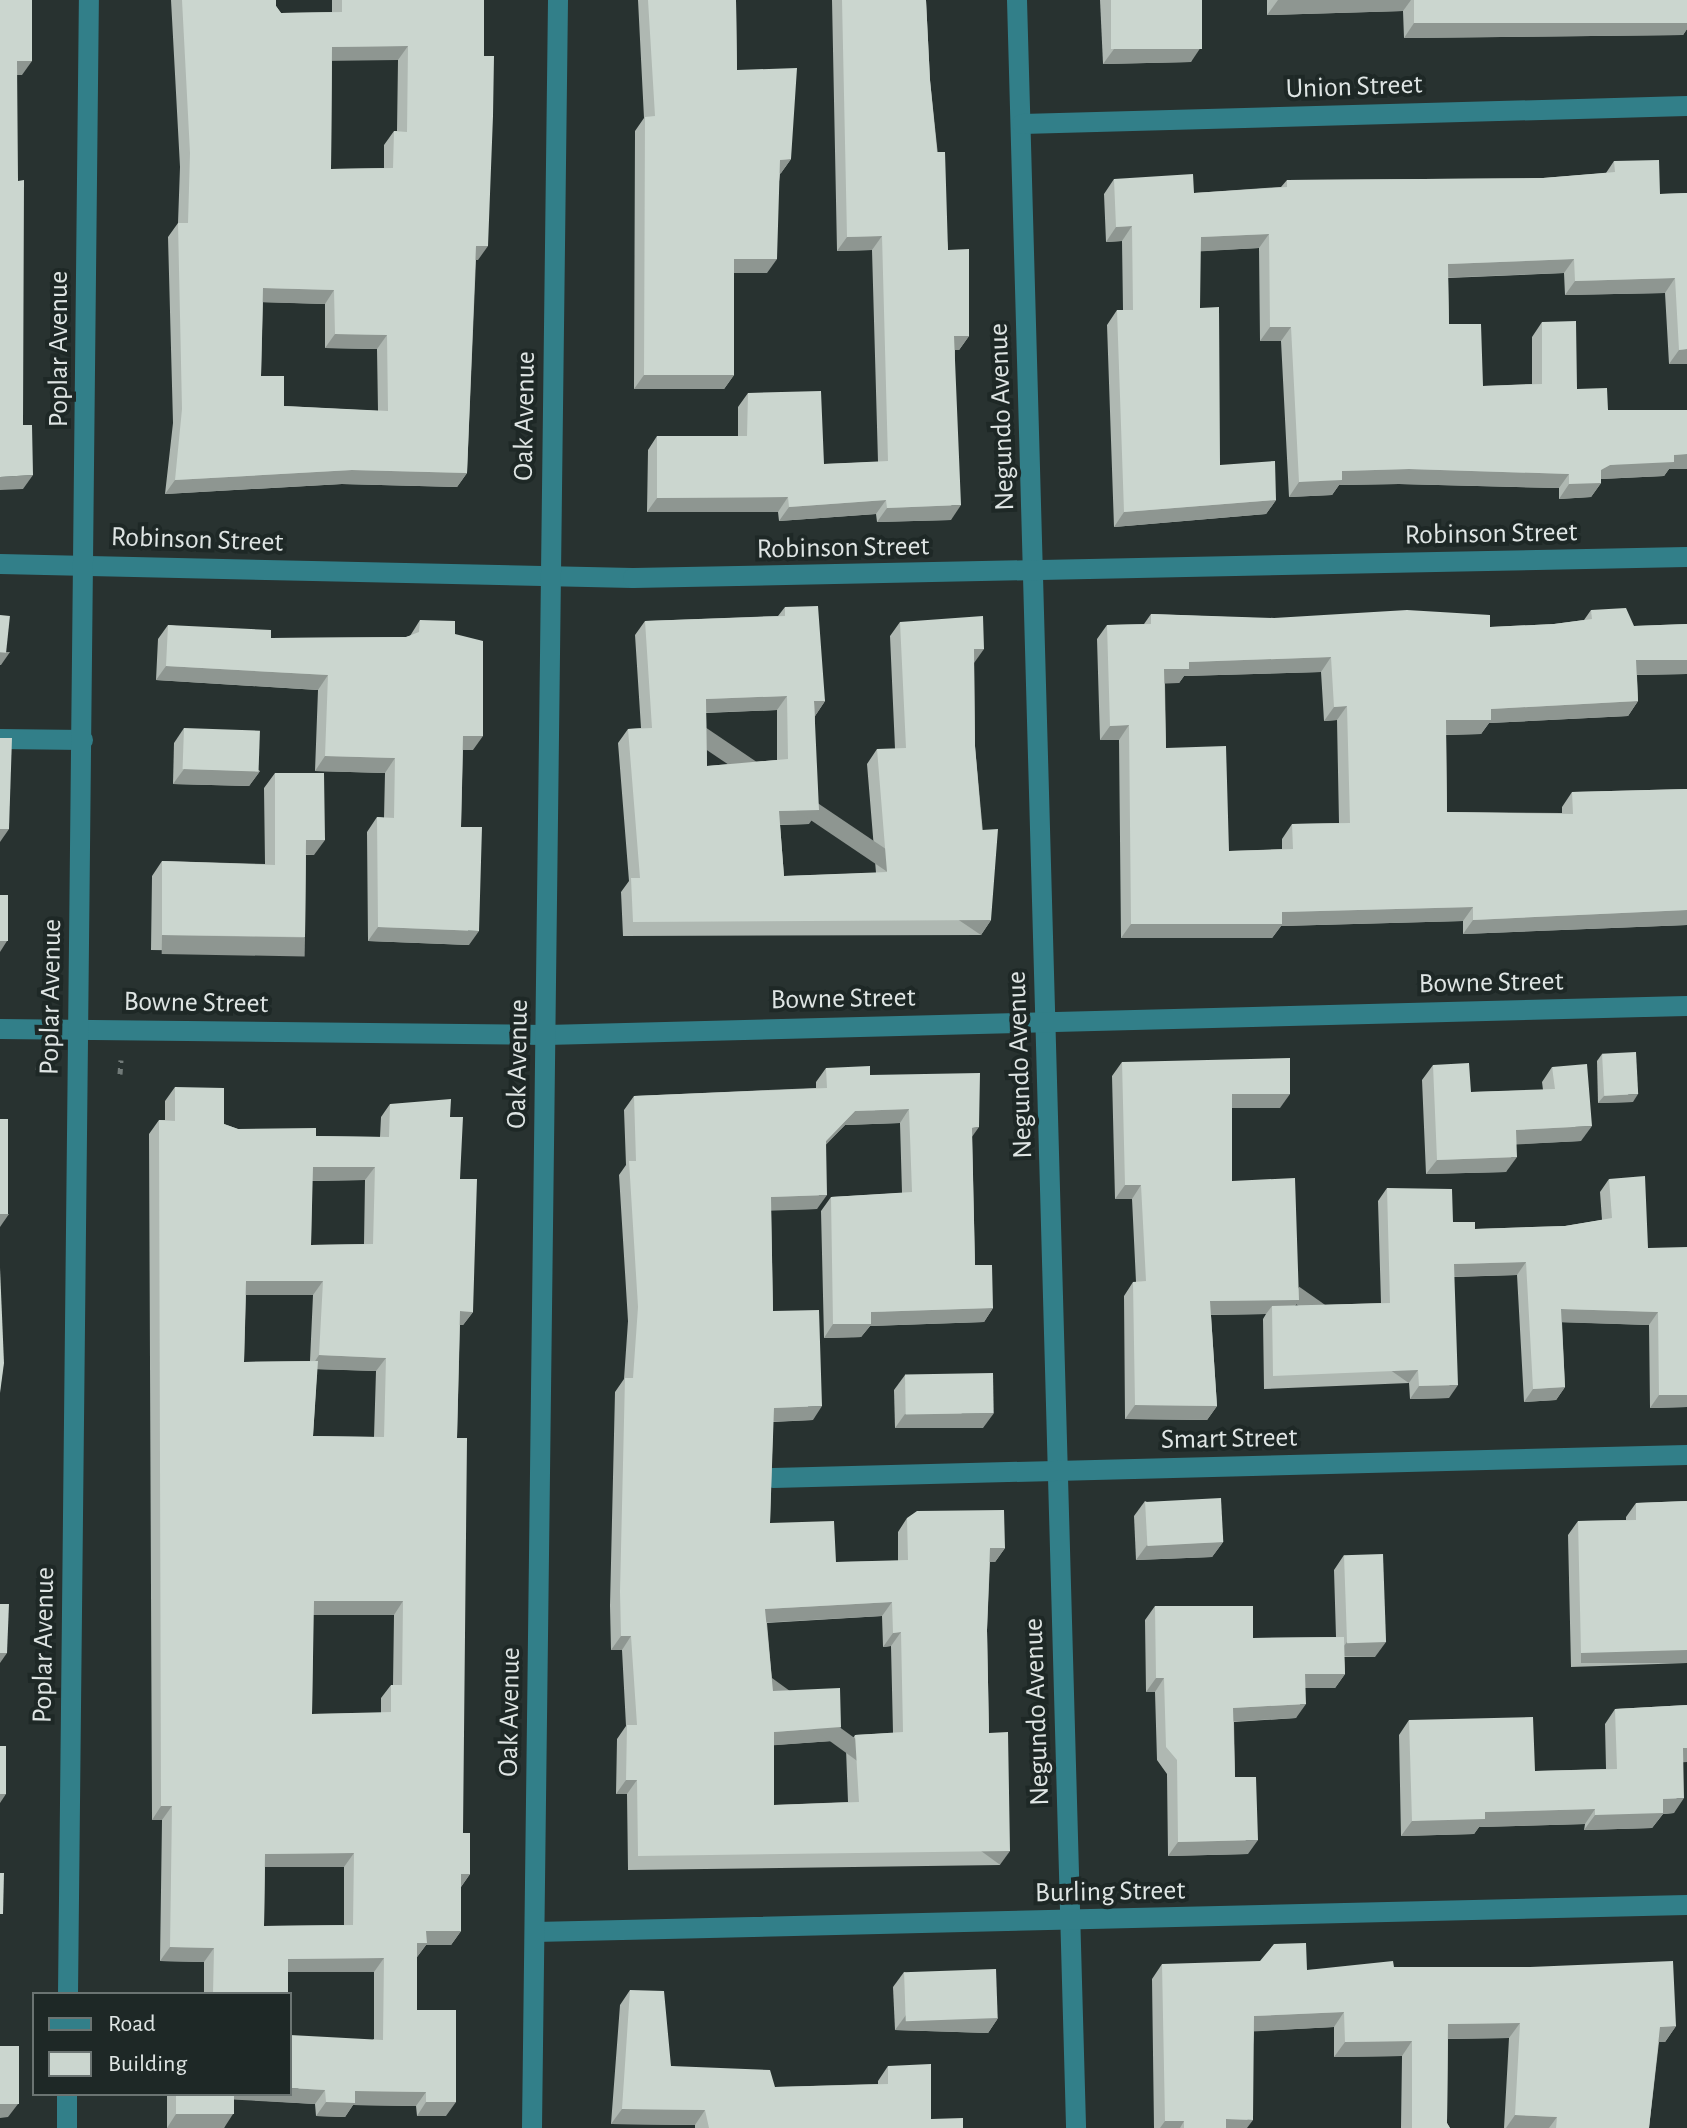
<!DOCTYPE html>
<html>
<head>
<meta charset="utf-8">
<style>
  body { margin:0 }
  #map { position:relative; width:1687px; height:2128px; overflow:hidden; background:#283230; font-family:"Alegreya Sans",sans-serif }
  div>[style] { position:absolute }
  .path>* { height:5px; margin-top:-2.5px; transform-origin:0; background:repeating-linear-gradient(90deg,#717a78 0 6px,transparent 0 12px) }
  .minor>* { height:20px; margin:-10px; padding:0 10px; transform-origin:10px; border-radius:10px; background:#327f89 }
  .wall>* { inset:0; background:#afb8b2 }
  .shaded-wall>* { inset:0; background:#8e9691; transform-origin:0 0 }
  .building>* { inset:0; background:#cbd6cf; transform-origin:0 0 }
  span { translate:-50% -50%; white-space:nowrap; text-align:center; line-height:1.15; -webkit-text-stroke:8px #1e2826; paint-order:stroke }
  .street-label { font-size:28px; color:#dfe5e4 }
  .legend { position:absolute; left:32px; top:1992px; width:260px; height:104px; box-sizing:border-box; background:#1e2826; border:2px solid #6b7472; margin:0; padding:10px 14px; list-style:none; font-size:24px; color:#dfe5e4 }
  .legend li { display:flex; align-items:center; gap:16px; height:40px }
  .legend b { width:40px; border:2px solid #6b7472 }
</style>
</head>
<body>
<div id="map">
  <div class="path">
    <i style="left:38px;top:1070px;width:9px;rotate:-84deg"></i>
    <i style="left:120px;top:1074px;width:14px;rotate:-86deg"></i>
  </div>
  <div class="minor">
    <i style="left:1017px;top:0;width:2129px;rotate:88.41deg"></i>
    <i style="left:1022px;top:124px;width:665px;rotate:-1.55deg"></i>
    <i style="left:0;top:564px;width:633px;rotate:1.27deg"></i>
    <i style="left:633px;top:578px;width:1054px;rotate:-1.14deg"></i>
    <i style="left:0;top:739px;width:83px;rotate:0.7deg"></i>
    <i style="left:0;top:1029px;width:546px;rotate:0.63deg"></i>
    <i style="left:546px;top:1035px;width:1141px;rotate:-1.46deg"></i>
    <i style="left:773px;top:1478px;width:914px;rotate:-1.44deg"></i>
    <i style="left:535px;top:1932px;width:1152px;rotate:-1.34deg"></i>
    <i style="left:68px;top:1994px;width:1994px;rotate:-89.4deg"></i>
    <i style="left:67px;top:2128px;width:34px;rotate:-90deg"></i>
    <i style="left:532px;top:2128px;width:2128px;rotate:-89.3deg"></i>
  </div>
  <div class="wall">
    <i style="clip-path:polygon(evenodd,171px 0,276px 0,276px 6px,281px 13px,332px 12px,332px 0,484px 0,478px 260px,476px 260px,467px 473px,457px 487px,342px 484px,165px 494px,173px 423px,168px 237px,178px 223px,180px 167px,171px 0,332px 60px,398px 60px,397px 131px,394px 131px,384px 145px,384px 168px,331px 169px,332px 60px,171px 0,263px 302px,325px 304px,325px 348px,377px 349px,378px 411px,284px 406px,261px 376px,263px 302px)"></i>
    <i style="clip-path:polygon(638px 0,736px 0,737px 70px,791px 159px,781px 173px,780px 174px,767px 273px,734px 273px,734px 375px,724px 389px,634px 389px,635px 131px,644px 118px)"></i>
    <i style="clip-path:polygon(832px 0,926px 0,930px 80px,948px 250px,969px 336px,959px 350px,955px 350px,951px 520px,877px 522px,876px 514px,779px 521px,778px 512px,647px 512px,648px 450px,657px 436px,738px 436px,738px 407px,748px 393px,824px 464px,878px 462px,872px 250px,837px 251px)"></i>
    <i style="clip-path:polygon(1100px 0,1202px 0,1191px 62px,1103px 64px)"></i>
    <i style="clip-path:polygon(1267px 0,1687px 0,1687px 29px,1683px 35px,1404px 38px,1403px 11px,1267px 15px)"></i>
    <i style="clip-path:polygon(1614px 161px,1660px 194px,1687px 193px,1687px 364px,1669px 364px,1665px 293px,1565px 295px,1564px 273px,1448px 278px,1449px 324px,1483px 386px,1532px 384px,1532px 337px,1542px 322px,1577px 389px,1608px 410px,1687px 410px,1687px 469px,1669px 469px,1664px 476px,1601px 479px,1601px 483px,1591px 497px,1559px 499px,1559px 488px,1399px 484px,1339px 485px,1332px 495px,1289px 497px,1281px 341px,1260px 341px,1259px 248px,1200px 251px,1200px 308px,1220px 465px,1276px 500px,1266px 514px,1114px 527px,1107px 325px,1117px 310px,1123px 310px,1122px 241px,1106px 242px,1104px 194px,1114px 179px,1194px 193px,1281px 187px,1287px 180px,1543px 178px,1606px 173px)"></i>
    <i style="clip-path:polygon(evenodd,785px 607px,825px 701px,815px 716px,809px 824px,780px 825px,784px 876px,876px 873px,867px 764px,877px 749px,895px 749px,890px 636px,900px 622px,974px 663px,975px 746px,991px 920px,981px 935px,623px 936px,621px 892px,629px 881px,618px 743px,628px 729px,641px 728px,635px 635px,645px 621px,778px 616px,785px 607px,777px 710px,777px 760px,707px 766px,706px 713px,777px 710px)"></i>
    <i style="clip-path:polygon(evenodd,1591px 610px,1634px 626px,1687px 624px,1687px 674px,1637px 675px,1638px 701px,1628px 716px,1489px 723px,1481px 734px,1446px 735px,1447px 812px,1562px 813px,1562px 807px,1572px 792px,1687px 789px,1687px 925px,1463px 934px,1463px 921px,1281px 926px,1272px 938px,1121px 938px,1119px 740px,1100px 740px,1097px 639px,1107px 625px,1144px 624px,1151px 614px,1490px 627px,1554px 624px,1584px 620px,1591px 610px,1321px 672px,1324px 721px,1337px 720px,1339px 823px,1292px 824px,1282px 839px,1282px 849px,1229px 851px,1166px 748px,1165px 683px,1179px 683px,1184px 676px,1321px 672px)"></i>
    <i style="clip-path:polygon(420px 620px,455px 634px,473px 750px,463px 750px,461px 827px,469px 945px,368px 941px,367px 832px,377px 817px,384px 818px,385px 773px,315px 771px,318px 690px,156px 680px,158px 639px,168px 625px,271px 638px,406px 637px,410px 636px)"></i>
    <i style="clip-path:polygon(184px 728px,260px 771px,249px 786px,173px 784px,174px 743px)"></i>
    <i style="clip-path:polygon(275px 773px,314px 855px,306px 855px,305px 937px,295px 952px,151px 950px,152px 876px,162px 861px,265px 864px,264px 788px)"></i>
    <i style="clip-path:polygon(1602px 1054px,1633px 1102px,1598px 1103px,1597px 1061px)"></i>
    <i style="clip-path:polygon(1122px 1062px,1280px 1108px,1232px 1108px,1232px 1181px,1299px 1300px,1295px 1306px,1381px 1303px,1378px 1201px,1387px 1188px,1453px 1222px,1475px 1229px,1565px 1226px,1602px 1220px,1600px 1192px,1609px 1179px,1648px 1248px,1687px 1407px,1650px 1408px,1649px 1325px,1562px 1322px,1565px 1387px,1556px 1400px,1524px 1402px,1517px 1275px,1454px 1277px,1449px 1398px,1410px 1399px,1409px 1383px,1264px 1389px,1263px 1319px,1266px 1314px,1211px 1315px,1217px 1406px,1207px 1420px,1125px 1419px,1124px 1296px,1133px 1282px,1136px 1282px,1132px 1199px,1115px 1199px,1112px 1076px)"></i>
    <i style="clip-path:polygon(1433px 1065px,1471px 1092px,1543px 1090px,1542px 1082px,1552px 1067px,1581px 1141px,1516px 1144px,1506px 1172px,1426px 1174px,1422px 1080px)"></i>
    <i style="clip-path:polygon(evenodd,826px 1068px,870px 1075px,972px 1137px,975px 1265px,993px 1308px,984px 1322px,870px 1326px,861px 1337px,824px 1338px,821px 1211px,831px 1197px,902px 1193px,900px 1123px,845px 1125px,826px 1144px,817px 1209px,771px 1210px,773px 1311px,813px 1420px,773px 1422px,770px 1523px,836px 1562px,898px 1561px,898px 1532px,907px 1518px,1005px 1548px,995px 1562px,990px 1562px,987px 1630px,989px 1733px,1000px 1865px,628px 1870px,627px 1794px,616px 1794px,617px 1739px,626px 1726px,622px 1650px,611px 1650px,610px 1606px,615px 1392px,624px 1379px,628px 1321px,619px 1175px,626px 1165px,624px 1110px,634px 1096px,816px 1088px,816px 1082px,826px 1068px,882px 1616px,883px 1647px,891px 1646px,893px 1733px,855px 1735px,846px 1749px,848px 1802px,774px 1805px,774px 1745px,832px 1741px,773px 1691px,767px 1623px,882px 1616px)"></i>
    <i style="clip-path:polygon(evenodd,175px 1087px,224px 1124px,238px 1129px,316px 1136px,380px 1137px,381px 1117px,390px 1104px,450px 1117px,460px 1179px,473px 1312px,463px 1325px,460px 1325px,457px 1438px,463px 1833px,470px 1874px,461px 1887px,461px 1931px,451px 1945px,426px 1945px,417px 1957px,417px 2010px,446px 2116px,417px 2116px,416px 2106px,353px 2105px,345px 2117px,316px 2116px,315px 2104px,234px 2099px,224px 2128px,167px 2128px,167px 2094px,290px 2094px,374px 2039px,374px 1972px,288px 1972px,288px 1994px,204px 1994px,204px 1962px,160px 1961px,162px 1820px,152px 1820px,149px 1134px,159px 1120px,165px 1120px,165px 1101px,175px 1087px,365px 1180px,364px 1244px,311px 1245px,312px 1181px,365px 1180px,175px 1087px,246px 1295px,313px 1295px,310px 1361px,244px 1362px,246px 1295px,175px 1087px,317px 1369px,376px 1371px,374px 1437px,313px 1436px,317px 1369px,175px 1087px,313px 1615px,394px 1615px,393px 1685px,391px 1685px,381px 1698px,381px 1713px,312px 1714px,313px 1615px,175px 1087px,265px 1867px,344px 1867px,344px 1925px,264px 1926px,265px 1867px)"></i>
    <i style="clip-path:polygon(905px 1375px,983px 1428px,895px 1428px,894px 1390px)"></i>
    <i style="clip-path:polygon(1145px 1501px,1223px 1542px,1212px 1557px,1136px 1560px,1134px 1516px)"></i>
    <i style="clip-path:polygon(1687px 1501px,1687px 1663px,1571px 1667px,1568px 1535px,1578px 1521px,1626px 1520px,1626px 1517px,1636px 1503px)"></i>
    <i style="clip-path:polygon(1344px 1555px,1375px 1657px,1344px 1657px,1345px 1674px,1335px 1688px,1305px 1688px,1296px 1718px,1234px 1722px,1235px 1777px,1248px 1854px,1168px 1856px,1167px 1774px,1157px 1760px,1155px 1692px,1146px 1692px,1145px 1620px,1155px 1606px,1253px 1638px,1336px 1637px,1334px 1570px)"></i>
    <i style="clip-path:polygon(1687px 1705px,1687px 1762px,1683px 1762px,1674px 1813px,1663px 1814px,1652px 1828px,1584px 1830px,1585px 1824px,1479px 1827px,1474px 1834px,1401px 1836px,1399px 1735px,1409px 1720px,1535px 1771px,1606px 1769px,1605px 1724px,1615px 1709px)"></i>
    <i style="clip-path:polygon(1162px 1964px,1307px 1970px,1394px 1967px,1676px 2026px,1665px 2042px,1659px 2042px,1649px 2128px,1504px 2128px,1509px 2038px,1448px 2039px,1447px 2123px,1450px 2128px,1401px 2128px,1402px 2056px,1334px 2057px,1334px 2027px,1254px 2031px,1247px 2128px,1154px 2128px,1152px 1979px)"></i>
    <i style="clip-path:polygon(904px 1972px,998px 2018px,988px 2033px,895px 2030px,893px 1987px)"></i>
    <i style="clip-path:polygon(630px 1990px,671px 2066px,775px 2087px,878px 2084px,878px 2081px,888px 2066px,931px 2119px,963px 2128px,695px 2128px,695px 2125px,611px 2124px,620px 2005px)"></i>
  </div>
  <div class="shaded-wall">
    <i style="clip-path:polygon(1278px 0,1411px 0,1403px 11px,1267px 15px)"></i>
    <i style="clip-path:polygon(1687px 20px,1687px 29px,1683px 35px,1404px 38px,1414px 23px)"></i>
    <i style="clip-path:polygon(408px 46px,398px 60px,322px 61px,332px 47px)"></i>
    <i style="clip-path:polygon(1201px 47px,1191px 62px,1103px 64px,1114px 49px)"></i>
    <i style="clip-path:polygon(17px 61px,32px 61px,22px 75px,7px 75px)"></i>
    <i style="clip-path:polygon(791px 159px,781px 173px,770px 174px,780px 160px)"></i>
    <i style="clip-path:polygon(1132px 226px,1122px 241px,1106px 242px,1116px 227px)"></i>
    <i style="clip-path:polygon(1269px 234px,1259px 248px,1190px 252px,1201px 237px)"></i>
    <i style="clip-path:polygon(882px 236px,872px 250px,837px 251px,847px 237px)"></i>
    <i style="clip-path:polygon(476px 246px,488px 246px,478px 260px,466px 260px)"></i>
    <i style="clip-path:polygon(734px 259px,777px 259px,767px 273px,724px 273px)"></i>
    <i style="clip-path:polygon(1574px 259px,1564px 273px,1438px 278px,1448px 264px)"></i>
    <i style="clip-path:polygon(1675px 278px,1665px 293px,1565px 295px,1575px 281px)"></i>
    <i style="clip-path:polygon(263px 288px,334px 290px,325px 304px,253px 302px)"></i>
    <i style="clip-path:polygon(1270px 327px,1291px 327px,1281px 341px,1260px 341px)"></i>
    <i style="clip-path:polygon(335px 334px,387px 335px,377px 349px,325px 348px)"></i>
    <i style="clip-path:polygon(954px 336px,969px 336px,959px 350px,944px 350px)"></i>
    <i style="clip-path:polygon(1687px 349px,1687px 364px,1669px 364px,1679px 350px)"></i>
    <i style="clip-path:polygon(644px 375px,734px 375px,724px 389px,634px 389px)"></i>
    <i style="clip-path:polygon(1687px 454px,1687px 469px,1669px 469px,1664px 476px,1600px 479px,1601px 483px,1591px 497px,1559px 499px,1569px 484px,1610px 465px,1674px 455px)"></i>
    <i style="clip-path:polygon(1409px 469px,1569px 474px,1559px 488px,1399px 484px,1339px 485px,1332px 495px,1289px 497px,1299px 482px,1342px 471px)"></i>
    <i style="clip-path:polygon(352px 470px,467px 473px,457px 487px,342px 484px,165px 494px,175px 480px)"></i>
    <i style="clip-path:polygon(33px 475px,23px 489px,0 490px,0 477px)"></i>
    <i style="clip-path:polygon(788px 497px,778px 512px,647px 512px,657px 498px)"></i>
    <i style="clip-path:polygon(886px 500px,876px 514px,779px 521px,789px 507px)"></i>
    <i style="clip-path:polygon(1276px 500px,1266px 514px,1114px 527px,1124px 512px)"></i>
    <i style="clip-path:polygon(961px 505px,951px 520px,877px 522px,887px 508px)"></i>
    <i style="clip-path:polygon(974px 649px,984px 649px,974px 663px)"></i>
    <i style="clip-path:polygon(0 652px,10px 652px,1px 665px,0 665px)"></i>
    <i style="clip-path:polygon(1331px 657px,1321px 672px,1184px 676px,1179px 683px,1154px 684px,1164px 669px,1189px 662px)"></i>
    <i style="clip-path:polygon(1636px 660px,1687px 660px,1687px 674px,1626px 675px)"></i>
    <i style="clip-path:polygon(166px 666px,328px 675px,318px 690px,156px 680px)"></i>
    <i style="clip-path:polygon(787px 696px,777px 710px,696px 713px,706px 699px)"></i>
    <i style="clip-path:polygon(814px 701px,825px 701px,815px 716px)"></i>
    <i style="clip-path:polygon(1638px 701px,1628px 716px,1489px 723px,1481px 734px,1436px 735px,1446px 720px,1491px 709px)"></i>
    <i style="clip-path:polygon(1347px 706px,1337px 720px,1324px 721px,1334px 707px)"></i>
    <i style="clip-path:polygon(1129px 725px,1119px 740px,1100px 740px,1110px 726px)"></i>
    <i style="clip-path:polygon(463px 736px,483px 736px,473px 750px,453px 750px)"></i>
    <i style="clip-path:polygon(325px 756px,395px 758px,385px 773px,315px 771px)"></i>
    <i style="clip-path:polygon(184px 769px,260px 771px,249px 786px,173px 784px)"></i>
    <i style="clip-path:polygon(819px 810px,809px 824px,769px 825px,779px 811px)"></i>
    <i style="clip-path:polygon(0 829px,9px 829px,0 842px)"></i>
    <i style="clip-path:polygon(306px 840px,325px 840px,314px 855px,296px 854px)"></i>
    <i style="clip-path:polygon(1473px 907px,1463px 921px,1281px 926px,1272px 938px,1121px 938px,1131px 924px,1282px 912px)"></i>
    <i style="clip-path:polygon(1687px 910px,1687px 925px,1463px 934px,1473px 920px)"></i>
    <i style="left:991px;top:920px;width:18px;height:358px;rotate:124deg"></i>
    <i style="clip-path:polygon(378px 927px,479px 931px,469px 945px,368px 941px)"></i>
    <i style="left:162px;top:935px;width:143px;height:19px;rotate:1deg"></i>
    <i style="clip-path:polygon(0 941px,7px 941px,0 952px)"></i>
    <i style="clip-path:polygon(1232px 1094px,1290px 1094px,1280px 1108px,1223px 1108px)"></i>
    <i style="clip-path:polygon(1638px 1094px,1633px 1102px,1598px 1103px,1604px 1096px)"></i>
    <i style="clip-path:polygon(909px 1109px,900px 1123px,845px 1125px,816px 1155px,826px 1141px,855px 1111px)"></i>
    <i style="clip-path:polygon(1592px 1126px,1581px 1141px,1506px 1145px,1516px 1130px)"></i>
    <i style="clip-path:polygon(979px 1127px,969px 1141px,972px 1128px)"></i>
    <i style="clip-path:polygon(1517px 1157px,1506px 1172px,1426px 1174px,1437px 1160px)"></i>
    <i style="clip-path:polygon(313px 1167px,375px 1167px,365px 1180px,303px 1181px)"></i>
    <i style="clip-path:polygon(1125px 1185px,1141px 1185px,1132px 1199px,1115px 1199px)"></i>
    <i style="clip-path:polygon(827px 1195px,817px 1209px,761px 1211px,771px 1197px)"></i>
    <i style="clip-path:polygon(0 1214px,9px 1214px,0 1227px)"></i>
    <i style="clip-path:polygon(1526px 1262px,1517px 1275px,1445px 1277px,1454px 1264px)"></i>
    <i style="clip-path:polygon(246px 1281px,323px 1281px,313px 1295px,236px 1295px)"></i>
    <i style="clip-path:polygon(1299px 1300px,1289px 1314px,1272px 1306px,1266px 1314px,1200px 1315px,1210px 1301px)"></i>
    <i style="clip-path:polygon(993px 1308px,984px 1322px,870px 1326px,861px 1337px,824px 1338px,833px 1324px,871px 1312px)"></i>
    <i style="clip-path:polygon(1561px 1309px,1658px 1312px,1649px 1325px,1552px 1322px)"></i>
    <i style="clip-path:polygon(460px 1311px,473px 1312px,463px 1325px,450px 1325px)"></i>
    <i style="clip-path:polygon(319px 1355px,386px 1358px,376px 1371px,310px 1369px)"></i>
    <i style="left:1418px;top:1370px;width:16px;height:145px;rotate:125deg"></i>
    <i style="clip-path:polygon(1458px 1385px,1449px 1398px,1410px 1399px,1419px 1386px)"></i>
    <i style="clip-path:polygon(1565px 1387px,1556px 1400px,1524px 1402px,1533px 1389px)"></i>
    <i style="clip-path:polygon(1659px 1395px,1687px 1395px,1687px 1407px,1650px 1408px)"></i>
    <i style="clip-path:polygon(1135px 1405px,1217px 1406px,1207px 1420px,1125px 1419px)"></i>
    <i style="clip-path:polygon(822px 1406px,813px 1420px,764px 1422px,774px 1408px)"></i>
    <i style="clip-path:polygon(994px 1413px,983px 1428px,895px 1428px,905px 1414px)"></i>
    <i style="clip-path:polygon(1223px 1542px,1212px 1557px,1136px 1560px,1147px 1545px)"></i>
    <i style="clip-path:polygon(990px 1548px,1005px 1548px,995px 1562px,980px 1562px)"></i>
    <i style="clip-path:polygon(314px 1601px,403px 1601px,394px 1615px,304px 1615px)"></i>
    <i style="clip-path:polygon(892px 1602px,882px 1616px,756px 1623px,765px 1609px)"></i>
    <i style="clip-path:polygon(901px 1632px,891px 1646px,883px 1647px,893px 1633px)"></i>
    <i style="clip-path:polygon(621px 1636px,631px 1636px,622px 1650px,611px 1650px)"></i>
    <i style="clip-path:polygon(1347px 1642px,1386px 1642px,1375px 1657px,1336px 1656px)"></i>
    <i style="left:1687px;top:1650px;width:13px;height:106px;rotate:90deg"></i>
    <i style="clip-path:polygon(0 1653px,7px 1653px,0 1663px)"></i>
    <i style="clip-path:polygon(1305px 1674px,1345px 1674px,1335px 1688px,1295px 1688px)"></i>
    <i style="clip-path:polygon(1156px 1678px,1164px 1678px,1155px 1692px,1146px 1692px)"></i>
    <i style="clip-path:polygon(1306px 1704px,1296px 1718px,1224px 1722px,1233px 1708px)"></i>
    <i style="clip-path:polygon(841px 1727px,832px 1741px,764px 1746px,774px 1732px)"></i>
    <i style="clip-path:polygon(1683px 1748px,1687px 1748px,1687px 1762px,1672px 1763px)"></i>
    <i style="clip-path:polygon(626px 1780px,637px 1780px,627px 1794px,616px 1794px)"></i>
    <i style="clip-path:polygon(0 1794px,6px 1794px,0 1803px)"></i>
    <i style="clip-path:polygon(1684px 1798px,1674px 1813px,1663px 1814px,1652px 1828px,1584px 1830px,1595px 1815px,1663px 1799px)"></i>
    <i style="clip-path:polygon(161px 1806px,172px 1806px,162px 1820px,152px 1820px)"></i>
    <i style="clip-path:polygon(1595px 1809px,1585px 1824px,1479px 1827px,1474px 1834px,1401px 1836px,1412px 1821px,1485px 1812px)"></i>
    <i style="clip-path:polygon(1258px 1840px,1248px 1854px,1168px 1856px,1178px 1842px)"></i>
    <i style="left:1010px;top:1851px;width:17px;height:372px;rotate:126deg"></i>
    <i style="clip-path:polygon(354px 1853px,344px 1867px,256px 1867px,265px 1854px)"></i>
    <i style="clip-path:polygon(461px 1874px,470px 1874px,460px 1888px)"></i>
    <i style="clip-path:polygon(426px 1931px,461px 1931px,451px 1945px,426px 1945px,417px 1957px,407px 1957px)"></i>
    <i style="clip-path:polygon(170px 1947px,214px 1948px,204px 1962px,160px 1961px)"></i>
    <i style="clip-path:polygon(384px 1958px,374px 1972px,278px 1972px,288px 1959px)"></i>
    <i style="clip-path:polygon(1344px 2012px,1334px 2027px,1243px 2032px,1254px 2016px)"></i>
    <i style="clip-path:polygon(906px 2015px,998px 2018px,988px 2033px,895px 2030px)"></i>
    <i style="clip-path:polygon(1520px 2023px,1509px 2038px,1437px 2039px,1448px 2024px)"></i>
    <i style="clip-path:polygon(1676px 2026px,1665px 2042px,1650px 2042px,1660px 2027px)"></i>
    <i style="clip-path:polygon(1412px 2041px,1402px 2056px,1334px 2057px,1345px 2042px)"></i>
    <i style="clip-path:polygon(290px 2088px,325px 2090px,315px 2104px,224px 2099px,228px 2094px,290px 2094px)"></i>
    <i style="clip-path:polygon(355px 2091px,426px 2092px,416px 2106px,353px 2105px,345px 2117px,316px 2116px,326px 2102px)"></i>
    <i style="clip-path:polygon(426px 2102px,456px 2102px,446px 2116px,417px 2116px)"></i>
    <i style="clip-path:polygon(0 2104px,18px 2104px,8px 2117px,0 2118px)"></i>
    <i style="clip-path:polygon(622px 2109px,705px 2110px,695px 2125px,611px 2124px)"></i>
    <i style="clip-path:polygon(176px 2114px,233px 2114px,224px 2128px,167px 2128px)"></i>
    <i style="clip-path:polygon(1515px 2115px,1557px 2117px,1549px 2128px,1506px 2128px)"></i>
    <i style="clip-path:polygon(1226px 2119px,1253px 2120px,1247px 2128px,1220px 2128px)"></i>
    <i style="clip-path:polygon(1165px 2121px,1184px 2121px,1180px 2128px,1160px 2128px)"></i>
  </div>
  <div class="building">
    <i style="clip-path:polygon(0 0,32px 0,32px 61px,17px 61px,18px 181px,24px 180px,23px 425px,32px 425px,33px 475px,0 477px)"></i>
    <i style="clip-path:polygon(evenodd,182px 0,276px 0,276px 6px,281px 13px,342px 12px,342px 0,484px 0,484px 56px,494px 56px,493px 116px,488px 246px,476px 246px,467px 473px,352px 470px,175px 480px,182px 409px,178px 223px,188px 223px,190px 153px,182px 0,408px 46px,407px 132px,394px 131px,393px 168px,331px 169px,332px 47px,408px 46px,182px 0,263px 288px,334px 290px,335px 334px,387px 335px,388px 411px,284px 406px,284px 376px,261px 376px,263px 288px)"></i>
    <i style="clip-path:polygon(648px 0,736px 0,737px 70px,797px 68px,791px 159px,780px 160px,777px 259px,734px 259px,734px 375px,644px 375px,645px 117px,655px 116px)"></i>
    <i style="clip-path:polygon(842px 0,926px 0,930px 80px,937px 152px,945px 152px,948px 250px,969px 249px,969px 336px,954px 336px,961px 505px,887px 508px,886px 500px,789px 507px,788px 497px,657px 498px,657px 436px,747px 436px,748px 393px,821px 391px,824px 464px,888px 461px,882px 236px,847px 237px)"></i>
    <i style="left:1111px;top:0;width:91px;height:49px"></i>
    <i style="left:1414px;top:0;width:273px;height:23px"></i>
    <i style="clip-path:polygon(1659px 160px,1660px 194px,1687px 193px,1687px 349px,1679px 350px,1675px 278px,1575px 281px,1574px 259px,1448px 264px,1449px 324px,1481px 324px,1483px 386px,1542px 384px,1542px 322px,1576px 321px,1577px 389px,1607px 388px,1608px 410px,1687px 410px,1687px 454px,1674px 455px,1674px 462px,1610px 465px,1601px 470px,1601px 483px,1569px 484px,1569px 474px,1409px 469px,1342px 471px,1342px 480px,1299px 482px,1291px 327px,1270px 327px,1269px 234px,1201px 237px,1200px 308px,1219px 307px,1220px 465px,1275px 461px,1276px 500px,1124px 512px,1117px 310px,1133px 310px,1132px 226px,1116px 227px,1114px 179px,1193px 174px,1194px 193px,1287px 187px,1287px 180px,1543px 178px,1615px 172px,1614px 161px)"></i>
    <i style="clip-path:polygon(evenodd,818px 606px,825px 701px,814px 701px,819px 810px,779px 811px,784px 876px,887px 872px,877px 749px,906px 748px,900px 622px,983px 616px,984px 649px,974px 649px,975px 746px,982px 830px,998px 829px,991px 920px,633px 922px,631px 878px,640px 878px,628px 729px,652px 728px,645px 621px,785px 616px,785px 607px,818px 606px,787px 696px,788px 759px,707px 766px,706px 699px,787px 696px)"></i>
    <i style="clip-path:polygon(evenodd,1626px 608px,1634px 626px,1687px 624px,1687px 660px,1636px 660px,1638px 701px,1491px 709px,1491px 720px,1446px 720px,1447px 812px,1573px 814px,1572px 792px,1687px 789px,1687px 910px,1473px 920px,1473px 907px,1282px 912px,1282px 924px,1131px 924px,1129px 725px,1110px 726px,1107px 625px,1151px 624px,1151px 614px,1274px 618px,1407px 610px,1490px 615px,1490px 627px,1554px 624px,1592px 619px,1591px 610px,1626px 608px,1331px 657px,1334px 707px,1347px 706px,1350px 823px,1292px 824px,1293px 849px,1229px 851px,1226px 746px,1166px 748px,1164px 669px,1189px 669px,1189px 662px,1331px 657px)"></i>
    <i style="left:0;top:615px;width:10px;height:37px;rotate:6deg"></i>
    <i style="clip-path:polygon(420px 620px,455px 621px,455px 634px,483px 641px,483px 736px,463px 736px,461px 827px,482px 827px,479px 931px,378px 927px,377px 817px,394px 818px,395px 758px,325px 756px,328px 675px,166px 666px,168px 625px,271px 630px,271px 638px,406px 637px,419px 632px)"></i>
    <i style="left:184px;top:728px;width:76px;height:41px;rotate:2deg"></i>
    <i style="clip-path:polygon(0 738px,12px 738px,9px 829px,0 829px)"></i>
    <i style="clip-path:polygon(275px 773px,324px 773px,325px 840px,306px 840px,305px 937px,162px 935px,162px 861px,275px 865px)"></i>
    <i style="left:0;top:895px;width:8px;height:46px"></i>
    <i style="left:1636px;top:1052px;width:42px;height:34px;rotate:87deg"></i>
    <i style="clip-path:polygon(1290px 1058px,1290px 1094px,1232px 1094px,1232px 1181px,1295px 1178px,1299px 1300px,1210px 1301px,1217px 1406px,1135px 1405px,1133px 1282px,1146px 1281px,1141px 1185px,1125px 1185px,1122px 1062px)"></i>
    <i style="clip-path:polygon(1469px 1063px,1471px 1092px,1555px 1089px,1552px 1067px,1587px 1064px,1592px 1126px,1516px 1130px,1517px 1157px,1437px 1160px,1433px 1065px)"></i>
    <i style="clip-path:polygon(evenodd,870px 1066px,870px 1075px,980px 1073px,979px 1127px,972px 1128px,975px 1265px,992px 1265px,993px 1308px,871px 1312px,871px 1324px,833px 1324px,831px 1197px,912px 1192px,909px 1109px,855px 1111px,826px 1141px,827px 1195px,771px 1197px,773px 1311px,819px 1310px,822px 1406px,774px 1408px,770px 1523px,834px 1521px,836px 1562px,908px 1560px,907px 1518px,917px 1511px,1004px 1510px,1005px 1548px,990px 1548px,987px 1630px,989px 1733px,1008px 1732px,1010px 1851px,638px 1856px,637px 1780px,626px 1780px,627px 1725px,637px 1725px,631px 1636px,621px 1636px,620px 1592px,625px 1378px,633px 1378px,638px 1307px,629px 1161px,636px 1161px,634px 1096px,827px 1088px,826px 1068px,870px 1066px,892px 1602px,893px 1633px,901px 1632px,903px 1732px,855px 1735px,859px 1802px,774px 1805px,774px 1732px,841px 1727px,840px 1688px,773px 1691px,765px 1609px,892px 1602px)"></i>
    <i style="clip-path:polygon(evenodd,175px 1087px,224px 1088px,224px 1124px,238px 1129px,316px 1128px,316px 1136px,389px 1137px,390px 1104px,451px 1099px,450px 1117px,463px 1117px,460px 1179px,477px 1179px,473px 1312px,460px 1311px,457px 1438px,467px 1438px,463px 1833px,470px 1833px,470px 1874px,461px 1874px,461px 1931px,426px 1931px,427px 1943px,417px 1943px,417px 2010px,456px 2010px,456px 2102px,426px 2102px,426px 2092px,355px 2091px,355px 2103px,326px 2102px,325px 2090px,290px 2088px,290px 2035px,383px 2040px,384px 1958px,288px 1959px,288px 1994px,213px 1994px,214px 1948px,170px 1947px,172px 1806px,161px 1806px,159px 1120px,175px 1121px,175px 1087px,313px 1167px,375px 1167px,373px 1244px,311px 1245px,313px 1167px,175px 1087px,246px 1281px,323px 1281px,319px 1355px,386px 1358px,384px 1437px,313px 1436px,318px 1361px,244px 1362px,246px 1281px,175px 1087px,314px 1601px,403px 1601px,402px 1685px,391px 1685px,391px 1712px,312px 1714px,314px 1601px,175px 1087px,354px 1853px,353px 1925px,264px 1926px,265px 1854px,354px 1853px)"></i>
    <i style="left:0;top:1119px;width:8px;height:95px"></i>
    <i style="clip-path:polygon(1645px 1176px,1648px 1248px,1687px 1247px,1687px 1395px,1659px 1395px,1658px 1312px,1561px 1309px,1565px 1387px,1533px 1389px,1526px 1262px,1454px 1264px,1458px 1385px,1419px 1386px,1418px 1370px,1273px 1376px,1272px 1306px,1390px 1303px,1387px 1188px,1452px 1189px,1453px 1222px,1475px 1222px,1475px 1229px,1565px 1226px,1612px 1218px,1609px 1179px)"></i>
    <i style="clip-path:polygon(0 1268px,4px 1363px,0 1393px)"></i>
    <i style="left:993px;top:1373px;width:40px;height:88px;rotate:89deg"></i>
    <i style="left:1221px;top:1498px;width:44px;height:76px;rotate:87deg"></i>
    <i style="clip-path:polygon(1687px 1501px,1687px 1650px,1581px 1653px,1578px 1521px,1636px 1520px,1636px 1503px)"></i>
    <i style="left:1383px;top:1554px;width:88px;height:39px;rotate:88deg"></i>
    <i style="clip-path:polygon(0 1604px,9px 1604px,7px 1653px,0 1653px)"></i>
    <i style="clip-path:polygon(1155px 1606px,1253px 1606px,1253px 1638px,1344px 1637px,1345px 1674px,1305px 1674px,1306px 1704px,1233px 1708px,1235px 1777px,1256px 1777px,1258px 1840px,1178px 1842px,1177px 1760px,1166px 1747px,1164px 1678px,1156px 1678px)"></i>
    <i style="clip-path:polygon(1687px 1705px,1687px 1748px,1683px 1748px,1684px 1798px,1663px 1799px,1663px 1813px,1595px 1815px,1595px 1809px,1485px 1812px,1485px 1819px,1412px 1821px,1409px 1720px,1533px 1717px,1535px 1771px,1617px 1769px,1615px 1709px)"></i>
    <i style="left:0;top:1746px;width:6px;height:48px"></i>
    <i style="clip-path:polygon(0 1873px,4px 1873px,3px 1914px,0 1914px)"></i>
    <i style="clip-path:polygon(1306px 1943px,1307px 1970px,1393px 1961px,1394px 1967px,1530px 1967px,1673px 1961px,1676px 2026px,1660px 2027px,1649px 2128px,1556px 2128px,1557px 2117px,1515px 2115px,1520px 2023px,1448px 2024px,1447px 2123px,1450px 2128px,1412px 2128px,1412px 2041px,1345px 2042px,1344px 2012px,1254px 2016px,1253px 2120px,1226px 2119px,1226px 2128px,1184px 2128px,1184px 2121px,1165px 2121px,1162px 1964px,1260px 1961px,1274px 1944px)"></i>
    <i style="left:996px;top:1969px;width:49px;height:92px;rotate:88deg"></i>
    <i style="clip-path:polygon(630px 1990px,664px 1991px,671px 2066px,770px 2070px,775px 2087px,888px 2084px,888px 2066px,931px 2064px,931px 2119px,963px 2118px,963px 2128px,709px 2128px,705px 2110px,622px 2109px)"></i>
    <i style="left:0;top:2046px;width:19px;height:58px"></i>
    <i style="left:176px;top:2094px;width:58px;height:20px"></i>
  </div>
  <div class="street-label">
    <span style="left:1354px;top:87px;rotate:-2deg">Union Street</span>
    <span style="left:59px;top:349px;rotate:-90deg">Poplar Avenue</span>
    <span style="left:525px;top:416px;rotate:-89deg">Oak Avenue</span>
    <span style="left:1002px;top:417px;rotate:-92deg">Negundo Avenue</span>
    <span style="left:1491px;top:534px;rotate:-1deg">Robinson Street</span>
    <span style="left:197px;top:540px;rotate:2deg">Robinson Street</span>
    <span style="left:843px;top:548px;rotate:-1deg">Robinson Street</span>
    <span style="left:1491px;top:983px;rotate:-1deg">Bowne Street</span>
    <span style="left:51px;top:997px;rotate:-89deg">Poplar Avenue</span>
    <span style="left:843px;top:999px;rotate:-1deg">Bowne Street</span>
    <span style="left:196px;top:1003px;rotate:1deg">Bowne Street</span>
    <span style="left:518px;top:1064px;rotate:-89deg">Oak Avenue</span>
    <span style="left:1020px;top:1065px;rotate:-92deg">Negundo Avenue</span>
    <span style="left:1229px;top:1439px;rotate:-1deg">Smart Street</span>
    <span style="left:44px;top:1645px;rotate:-89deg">Poplar Avenue</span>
    <span style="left:510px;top:1712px;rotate:-89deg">Oak Avenue</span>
    <span style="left:1037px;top:1712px;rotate:-92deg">Negundo Avenue</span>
    <span style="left:1110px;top:1892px;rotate:-1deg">Burling Street</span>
  </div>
  <ul class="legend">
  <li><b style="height:10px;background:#327f89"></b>Road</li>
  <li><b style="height:22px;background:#cbd6cf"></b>Building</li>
  </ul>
</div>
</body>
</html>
